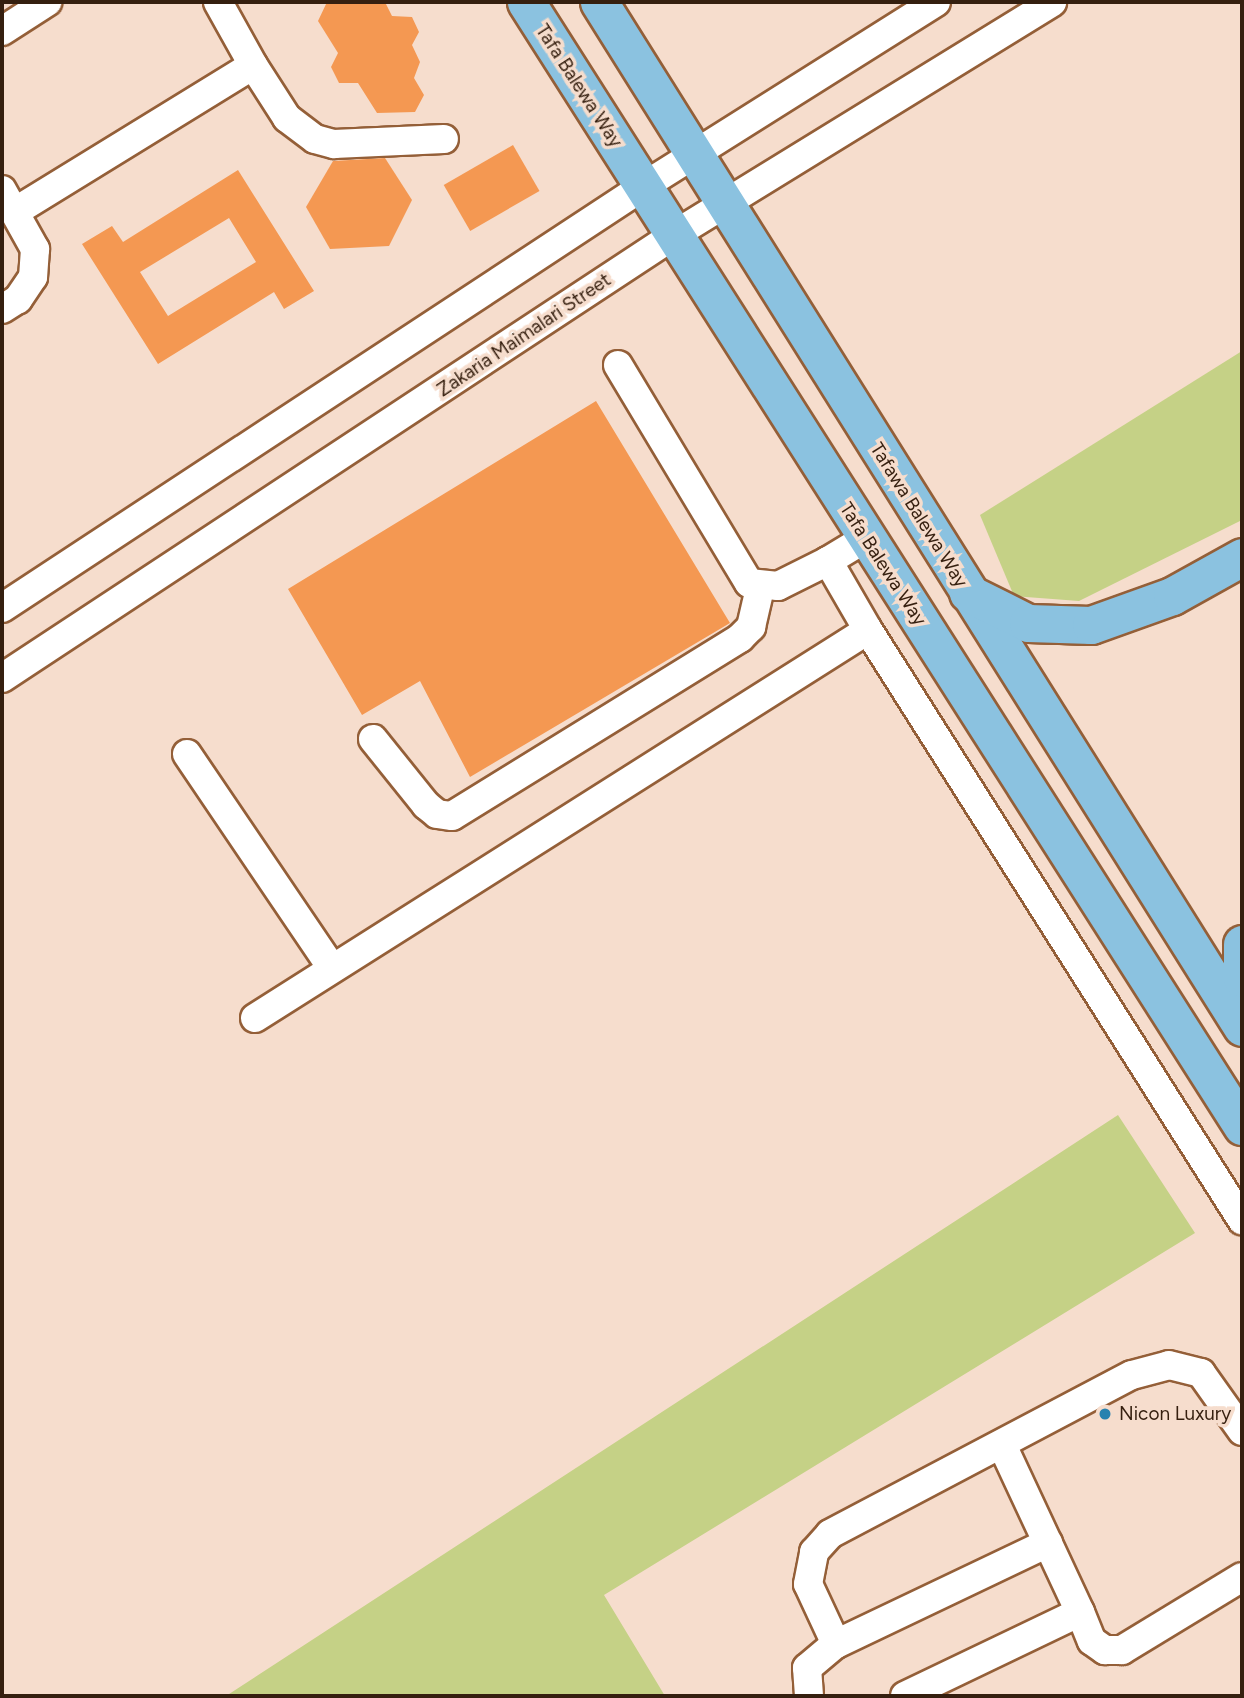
<!DOCTYPE html>
<html>
<head>
<meta charset="utf-8">
<style>
  body { margin:0 }
  #map { position:relative; width:1244px; height:1698px; overflow:hidden; background:#f6ddcd; font-family:Figtree,sans-serif }
  div>[style] { position:absolute }
  .green>* { inset:0; background:#c5d186 }
  .building>* { inset:0; background:#f49852; transform-origin:0 0 }
  .roads { filter:drop-shadow(2px 0 #945f38) drop-shadow(-2px 0 #945f38) drop-shadow(0 2px #945f38) drop-shadow(0 -2px #945f38) }
  .minor>* { height:28px; margin:-14px; padding:0 14px; transform-origin:14px; border-radius:14px; background:#fff }
  .major>* { height:37px; margin:-18.5px; padding:0 18.5px; transform-origin:18.5px; border-radius:18.5px; background:#8bc2e0 }
  .dots>* { width:19px; height:19px; translate:-50% -50%; box-sizing:border-box; border:4px solid #f6ddcd; border-radius:50% }
  span { translate:-50% -50%; white-space:nowrap; text-align:center; line-height:1.15; -webkit-text-stroke:7px #f6ddcd; paint-order:stroke }
  .street-label { font-size:19px; color:#351f0f }
  .poi-label { font-size:19px; color:#351f0f }
  .left { translate:0 -50%; text-align:left }
  .frame { position:absolute; inset:0; border:4px solid #351f0f; pointer-events:none }
</style>
</head>
<body>
<div id="map">
  <div class="green">
    <i style="clip-path:polygon(1242px 351px,1242px 520px,1079px 601px,1014px 596px,980px 515px)"></i>
    <i style="clip-path:polygon(1118px 1115px,1195px 1233px,604px 1595px,665px 1696px,226px 1696px)"></i>
  </div>
  <div class="building">
    <i style="clip-path:polygon(327px 2px,385px 2px,392px 16px,412px 17px,419px 32px,412px 45px,420px 62px,414px 78px,424px 95px,415px 112px,377px 113px,358px 83px,339px 83px,331px 67px,338px 53px,318px 21px)"></i>
    <i style="left:513px;top:145px;width:53px;height:80px;rotate:60deg"></i>
    <i style="clip-path:polygon(385px 158px,412px 200px,389px 246px,330px 249px,306px 207px,333px 161px)"></i>
    <i style="clip-path:polygon(evenodd,238px 170px,314px 291px,284px 309px,274px 292px,158px 364px,82px 244px,112px 226px,123px 242px,238px 170px,229px 218px,256px 262px,168px 316px,140px 272px,229px 218px)"></i>
    <i style="clip-path:polygon(596px 401px,730px 623px,470px 777px,420px 681px,362px 715px,288px 589px)"></i>
  </div>
  <div class="roads">
    <div class="minor">
      <i style="left:2px;top:31px;width:54px;rotate:-32.8deg"></i>
      <i style="left:253px;top:65px;width:63px;rotate:57.3deg"></i>
      <i style="left:287px;top:118px;width:35px;rotate:37deg"></i>
      <i style="left:315px;top:139px;width:20px;rotate:15deg"></i>
      <i style="left:334px;top:144px;width:110px;rotate:-2.6deg"></i>
      <i style="left:2px;top:190px;width:68px;rotate:60.8deg"></i>
      <i style="left:35px;top:249px;width:28px;rotate:94deg"></i>
      <i style="left:33px;top:277px;width:27px;rotate:124deg"></i>
      <i style="left:18px;top:299px;width:19px;rotate:148deg"></i>
      <i style="left:16px;top:211px;width:278px;rotate:-31.6deg"></i>
      <i style="left:253px;top:65px;width:72px;rotate:-119.1deg"></i>
      <i style="left:618px;top:365px;width:254px;rotate:59deg"></i>
      <i style="left:749px;top:583px;width:29px;rotate:6deg"></i>
      <i style="left:778px;top:586px;width:56px;rotate:-26.6deg"></i>
      <i style="left:2px;top:608px;width:768px;rotate:-33.32deg"></i>
      <i style="left:644px;top:186px;width:345px;rotate:-32.2deg"></i>
      <i style="left:868px;top:630px;width:699px;rotate:57.63deg"></i>
      <i style="left:2px;top:678px;width:805px;rotate:-33.39deg"></i>
      <i style="left:674px;top:235px;width:444px;rotate:-31.6deg"></i>
      <i style="left:373px;top:739px;width:85px;rotate:51.2deg"></i>
      <i style="left:426px;top:805px;width:14px;rotate:39deg"></i>
      <i style="left:437px;top:814px;width:15px;rotate:8deg"></i>
      <i style="left:452px;top:816px;width:339px;rotate:-31.7deg"></i>
      <i style="left:740px;top:638px;width:16px;rotate:-45deg"></i>
      <i style="left:751px;top:627px;width:40px;rotate:-77deg"></i>
      <i style="left:187px;top:754px;width:258px;rotate:55.9deg"></i>
      <i style="left:255px;top:1018px;width:725px;rotate:-32.33deg"></i>
      <i style="left:868px;top:630px;width:80px;rotate:-120.1deg"></i>
      <i style="left:828px;top:561px;width:44px;rotate:-31.2deg"></i>
      <i style="left:1003px;top:1447px;width:182px;rotate:65deg"></i>
      <i style="left:836px;top:1644px;width:235px;rotate:-25.5deg"></i>
      <i style="left:809px;top:1696px;width:28px;rotate:-94deg"></i>
      <i style="left:807px;top:1668px;width:38px;rotate:-40deg"></i>
      <i style="left:836px;top:1644px;width:66px;rotate:-115deg"></i>
      <i style="left:808px;top:1584px;width:33px;rotate:-79deg"></i>
      <i style="left:814px;top:1552px;width:24px;rotate:-48deg"></i>
      <i style="left:830px;top:1534px;width:341px;rotate:-27.8deg"></i>
      <i style="left:1132px;top:1375px;width:38px;rotate:-15deg"></i>
      <i style="left:1169px;top:1365px;width:33px;rotate:14deg"></i>
      <i style="left:1201px;top:1373px;width:71px;rotate:54.7deg"></i>
      <i style="left:905px;top:1696px;width:194px;rotate:-25.6deg"></i>
      <i style="left:1080px;top:1612px;width:31px;rotate:68deg"></i>
      <i style="left:1092px;top:1641px;width:16px;rotate:35deg"></i>
      <i style="left:1105px;top:1650px;width:17px"></i>
      <i style="left:1122px;top:1650px;width:140px;rotate:-31.3deg"></i>
    </div>
    <div class="major">
      <i style="left:526px;top:2px;width:1333px;rotate:57.5deg"></i>
      <i style="left:599px;top:2px;width:1210px;rotate:57.9deg"></i>
      <i style="left:968px;top:593px;width:67px;rotate:26.6deg"></i>
      <i style="left:1028px;top:623px;width:63px;rotate:1.8deg"></i>
      <i style="left:1091px;top:625px;width:86px;rotate:-19.7deg"></i>
      <i style="left:1172px;top:596px;width:80px;rotate:-29.1deg"></i>
      <i style="left:1242px;top:944px;width:34px;rotate:90deg"></i>
    </div>
  </div>
  <div class="dots">
    <i style="left:1105px;top:1414px;background:#2882af"></i>
  </div>
  <div class="street-label">
    <span style="left:579px;top:86px;rotate:57deg">Tafa Balewa Way</span>
    <span style="left:524px;top:335px;rotate:-34deg">Zakaria Maimalari Street</span>
    <span style="left:919px;top:515px;rotate:58deg">Tafawa Balewa Way</span>
    <span style="left:883px;top:564px;rotate:57deg">Tafa Balewa Way</span>
  </div>
  <div class="poi-label">
    <span class="left" style="left:1119px;top:1414px">Nicon Luxury</span>
  </div>
  <div class="frame"></div>
</div>
</body>
</html>
